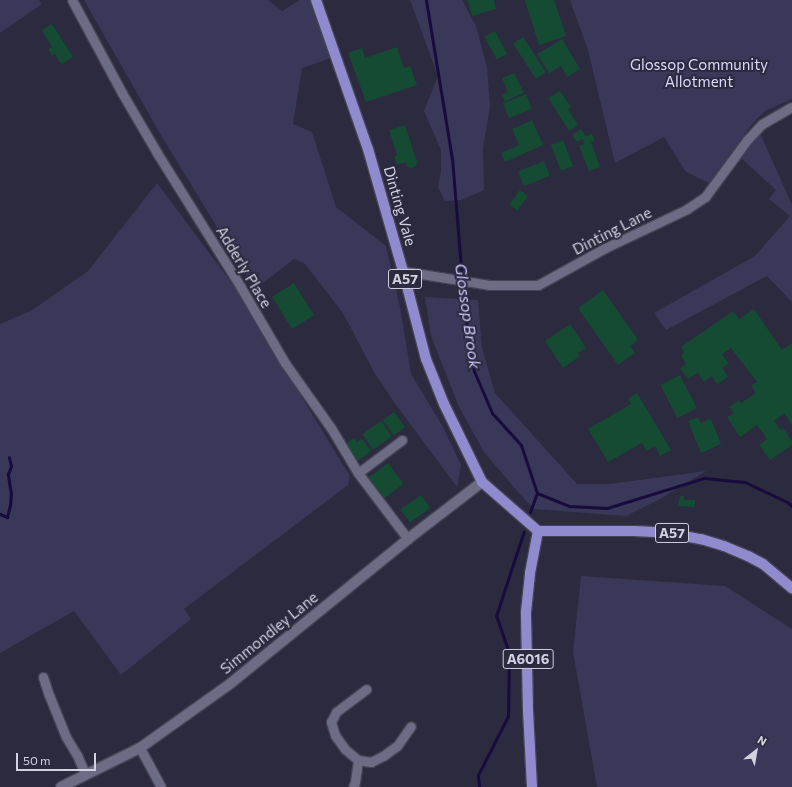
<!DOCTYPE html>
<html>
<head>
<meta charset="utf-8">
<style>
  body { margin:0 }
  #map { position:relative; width:792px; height:787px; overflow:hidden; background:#2b2a3f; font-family:Commissioner,sans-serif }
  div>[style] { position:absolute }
  .green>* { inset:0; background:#3a3859 }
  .stream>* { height:3px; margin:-1.5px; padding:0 1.5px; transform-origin:1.5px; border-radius:1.5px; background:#180b3e }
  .building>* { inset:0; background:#144b32; transform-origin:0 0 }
  .roads { filter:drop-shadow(1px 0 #454455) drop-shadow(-1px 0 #454455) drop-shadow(0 1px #454455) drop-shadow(0 -1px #454455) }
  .minor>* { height:9px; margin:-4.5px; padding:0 4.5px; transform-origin:4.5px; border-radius:4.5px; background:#6d6c85 }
  .tertiary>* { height:10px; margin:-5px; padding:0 5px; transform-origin:5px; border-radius:5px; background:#6d6c85 }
  .primary>* { height:10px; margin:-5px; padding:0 5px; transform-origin:5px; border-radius:5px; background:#908bce }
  span { translate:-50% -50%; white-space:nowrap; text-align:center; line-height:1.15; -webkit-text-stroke:4px #2b2a3f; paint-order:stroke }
  .shield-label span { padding:1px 3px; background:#2b2a3f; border:1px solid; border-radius:3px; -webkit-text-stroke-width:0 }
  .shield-label { font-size:14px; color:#d1d1df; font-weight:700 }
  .park-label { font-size:15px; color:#dbdafe }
  .street-label { font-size:15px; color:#d1d1df }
  .water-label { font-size:16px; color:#cbc9fd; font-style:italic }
  .north { position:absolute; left:736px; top:731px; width:40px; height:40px; -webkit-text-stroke:3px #2b2a3f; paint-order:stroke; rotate:31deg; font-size:11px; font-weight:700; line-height:16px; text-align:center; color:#d1d1df }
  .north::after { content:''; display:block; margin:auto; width:14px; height:18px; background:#d1d1df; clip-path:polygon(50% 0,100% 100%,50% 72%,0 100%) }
  .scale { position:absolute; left:16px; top:753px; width:80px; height:18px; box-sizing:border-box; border:2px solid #d1d1df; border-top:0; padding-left:5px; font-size:12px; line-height:14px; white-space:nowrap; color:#d1d1df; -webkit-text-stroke:3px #2b2a3f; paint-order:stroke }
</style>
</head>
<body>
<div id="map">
  <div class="green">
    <i style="clip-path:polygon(0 0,39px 0,42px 4px,0 33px)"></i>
    <i style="clip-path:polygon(84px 0,268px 0,282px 11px,300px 0,311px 0,331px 58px,302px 68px,293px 124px,312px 132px,336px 207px,386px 246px,400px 307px,411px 374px,443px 427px,461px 465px,457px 487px,394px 402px,375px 374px,343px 313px,304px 263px,294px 259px,255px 289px,162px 137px)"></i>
    <i style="clip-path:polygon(410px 0,462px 0,476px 26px,487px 68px,490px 106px,483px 148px,484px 190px,461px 200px,445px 201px,438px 187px,441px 171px,441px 150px,424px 111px,438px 76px)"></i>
    <i style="clip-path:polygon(570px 0,792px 0,792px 99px,765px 111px,752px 124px,709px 183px,686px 172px,664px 137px,615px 163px,588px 50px)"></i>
    <i style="clip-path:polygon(760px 133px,792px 205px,792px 302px,767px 276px,666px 330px,654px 313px,755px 256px,790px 216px,769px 199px,776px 190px,741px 158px)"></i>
    <i style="clip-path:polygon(157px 183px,233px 285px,350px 476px,348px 485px,184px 609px,191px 619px,121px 675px,74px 611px,0 653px,0 324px,31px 311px,88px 271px)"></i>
    <i style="clip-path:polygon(425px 297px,478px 300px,482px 348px,495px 393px,577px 484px,610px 484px,706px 471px,660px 499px,626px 516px,534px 509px,518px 492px,484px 452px,459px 407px,431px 336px)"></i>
    <i style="clip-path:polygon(581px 576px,725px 586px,792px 629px,792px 787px,597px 787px,573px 652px)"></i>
  </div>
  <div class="stream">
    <i style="left:426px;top:0;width:160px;rotate:80.7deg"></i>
    <i style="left:452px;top:158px;width:159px;rotate:85.3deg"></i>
    <i style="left:465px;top:316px;width:56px;rotate:80.7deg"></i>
    <i style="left:474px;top:371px;width:46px;rotate:66.8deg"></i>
    <i style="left:492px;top:413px;width:43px;rotate:47.8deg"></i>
    <i style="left:521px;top:445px;width:51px;rotate:71.6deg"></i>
    <i style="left:537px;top:493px;width:35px;rotate:22deg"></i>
    <i style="left:569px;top:506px;width:38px;rotate:3deg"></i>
    <i style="left:607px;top:508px;width:102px;rotate:-17.2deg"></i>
    <i style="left:704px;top:478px;width:41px;rotate:5.6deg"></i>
    <i style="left:745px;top:482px;width:47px;rotate:25.5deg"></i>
    <i style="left:787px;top:502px;width:6px;rotate:39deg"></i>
    <i style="left:530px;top:512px;width:20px;rotate:-70deg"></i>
    <i style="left:0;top:514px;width:8px;rotate:23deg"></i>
    <i style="left:7px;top:517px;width:12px;rotate:-76deg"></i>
    <i style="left:10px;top:505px;width:11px;rotate:-85deg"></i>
    <i style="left:11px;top:494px;width:20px;rotate:-99deg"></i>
    <i style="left:8px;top:474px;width:9px;rotate:-69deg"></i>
    <i style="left:11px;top:466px;width:9px;rotate:-103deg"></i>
    <i style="left:479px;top:787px;width:12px;rotate:-95deg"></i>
    <i style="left:478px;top:775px;width:66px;rotate:-63deg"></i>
    <i style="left:508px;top:716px;width:63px;rotate:-89.1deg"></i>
    <i style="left:509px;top:653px;width:39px;rotate:-109deg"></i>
    <i style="left:496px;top:616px;width:89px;rotate:-71.8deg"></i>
  </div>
  <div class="building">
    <i style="clip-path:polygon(467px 0,494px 0,496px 9px,472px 16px)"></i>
    <i style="clip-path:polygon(526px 0,554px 0,566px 36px,539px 45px,525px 1px)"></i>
    <i style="clip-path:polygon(52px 24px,73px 57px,61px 64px,55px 54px,52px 56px,48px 50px,52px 47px,42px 30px)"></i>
    <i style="left:495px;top:31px;width:26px;height:12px;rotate:62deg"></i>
    <i style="left:523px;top:37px;width:42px;height:12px;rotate:57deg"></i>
    <i style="clip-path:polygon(562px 39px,580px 69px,567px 77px,561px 66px,549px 73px,537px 54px)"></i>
    <i style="clip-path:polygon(397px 47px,404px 68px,410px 66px,417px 85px,366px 102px,348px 53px,362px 48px,365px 58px)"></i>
    <i style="clip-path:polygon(514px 73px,524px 93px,505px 101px,502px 95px,508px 92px,502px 78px)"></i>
    <i style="clip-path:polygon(560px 91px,571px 107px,568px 109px,578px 125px,569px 131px,548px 98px)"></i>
    <i style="left:526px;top:94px;width:16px;height:25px;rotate:68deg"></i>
    <i style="clip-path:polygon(532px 120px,543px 145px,505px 162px,501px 153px,519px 145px,512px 129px)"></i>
    <i style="clip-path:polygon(405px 125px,417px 162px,416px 166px,411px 168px,407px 166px,406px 162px,397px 165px,394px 156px,397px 155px,389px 130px)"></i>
    <i style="clip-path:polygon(581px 129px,586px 136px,592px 134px,594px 141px,591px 142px,600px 167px,589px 171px,579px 146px,584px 144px,583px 139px,577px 142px,572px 135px)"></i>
    <i style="left:563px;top:140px;width:28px;height:13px;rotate:69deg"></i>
    <i style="left:544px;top:161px;width:16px;height:28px;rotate:68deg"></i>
    <i style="left:520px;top:190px;width:10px;height:18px;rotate:37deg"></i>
    <i style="left:294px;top:283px;width:38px;height:26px;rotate:58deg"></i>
    <i style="clip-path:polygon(603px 290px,638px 340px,630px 346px,635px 353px,618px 365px,578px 308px)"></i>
    <i style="clip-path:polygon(754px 309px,782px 350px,792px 343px,792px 425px,784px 413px,774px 421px,781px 430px,783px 428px,792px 441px,792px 445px,770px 460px,759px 445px,767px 439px,757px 425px,740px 437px,727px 417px,734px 413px,729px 407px,739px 400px,741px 403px,756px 393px,751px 385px,757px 382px,731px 348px,722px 354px,729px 364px,722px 368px,728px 377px,717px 384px,712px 376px,704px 382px,698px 373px,688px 379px,680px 368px,686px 364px,681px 355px,684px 352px,681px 347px,733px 311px,739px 319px)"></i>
    <i style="clip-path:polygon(570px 324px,586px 348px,578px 353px,580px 356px,563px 368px,545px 341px)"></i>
    <i style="left:680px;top:375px;width:37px;height:22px;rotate:63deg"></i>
    <i style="clip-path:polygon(637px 393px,671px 450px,660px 456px,655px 446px,647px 451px,642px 443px,608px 462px,588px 429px,631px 404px,628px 399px)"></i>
    <i style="left:394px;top:412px;width:19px;height:14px;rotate:54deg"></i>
    <i style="clip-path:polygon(698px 417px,701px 423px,711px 419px,721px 444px,701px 453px,688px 421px)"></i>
    <i style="left:381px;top:421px;width:19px;height:23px;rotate:55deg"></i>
    <i style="clip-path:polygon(354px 438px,357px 442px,362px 439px,371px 451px,355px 463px,344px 445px)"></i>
    <i style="left:388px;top:463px;width:26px;height:24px;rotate:53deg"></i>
    <i style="left:421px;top:495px;width:16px;height:25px;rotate:55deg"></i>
    <i style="clip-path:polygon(680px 496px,684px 496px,684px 500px,695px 500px,695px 507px,678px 506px)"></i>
  </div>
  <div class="roads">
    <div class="minor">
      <i style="left:72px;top:0;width:106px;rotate:61.7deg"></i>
      <i style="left:122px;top:93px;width:69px;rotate:59.7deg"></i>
      <i style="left:157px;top:153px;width:157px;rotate:58deg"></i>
      <i style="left:240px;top:286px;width:89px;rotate:59.7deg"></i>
      <i style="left:285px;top:363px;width:80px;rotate:54.7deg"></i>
      <i style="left:331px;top:428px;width:52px;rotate:59deg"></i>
      <i style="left:358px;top:473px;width:83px;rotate:52.9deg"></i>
      <i style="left:403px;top:271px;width:87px;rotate:9.2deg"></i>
      <i style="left:489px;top:285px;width:49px"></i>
      <i style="left:538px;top:285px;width:77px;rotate:-28.9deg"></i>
      <i style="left:605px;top:248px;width:91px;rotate:-25.4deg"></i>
      <i style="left:687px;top:209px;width:22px;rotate:-34deg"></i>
      <i style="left:705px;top:197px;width:71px;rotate:-53.6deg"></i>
      <i style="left:747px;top:140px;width:22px;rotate:-47deg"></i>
      <i style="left:762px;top:124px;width:34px;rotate:-30deg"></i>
      <i style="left:358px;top:473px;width:55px;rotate:-36.9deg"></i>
      <i style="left:43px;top:677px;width:19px;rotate:72deg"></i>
      <i style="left:49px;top:695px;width:45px;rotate:68deg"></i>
      <i style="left:66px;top:737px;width:21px;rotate:59deg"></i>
      <i style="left:77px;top:755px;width:21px;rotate:67deg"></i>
      <i style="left:140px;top:748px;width:44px;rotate:61.7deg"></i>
      <i style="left:358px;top:760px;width:17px;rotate:-140deg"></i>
      <i style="left:345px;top:749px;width:17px;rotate:-126deg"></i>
      <i style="left:335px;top:735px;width:14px;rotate:-107deg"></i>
      <i style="left:331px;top:722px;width:11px;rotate:-63deg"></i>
      <i style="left:336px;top:712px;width:38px;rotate:-37deg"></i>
      <i style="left:353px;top:787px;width:5px;rotate:-68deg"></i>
      <i style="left:355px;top:782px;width:22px;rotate:-82deg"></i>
      <i style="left:358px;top:760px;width:13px;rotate:9deg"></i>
      <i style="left:371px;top:762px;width:13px;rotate:-27deg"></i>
      <i style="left:383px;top:756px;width:17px;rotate:-36deg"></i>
      <i style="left:397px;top:746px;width:24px;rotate:-55deg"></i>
    </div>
    <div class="tertiary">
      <i style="left:61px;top:787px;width:88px;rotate:-26.3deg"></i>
      <i style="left:140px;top:748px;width:112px;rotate:-35.5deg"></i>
      <i style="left:231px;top:683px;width:228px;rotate:-39.1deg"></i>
      <i style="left:408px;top:539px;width:93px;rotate:-37.6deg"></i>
    </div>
    <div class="primary">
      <i style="left:316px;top:0;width:158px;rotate:70.8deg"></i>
      <i style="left:368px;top:149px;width:127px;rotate:74deg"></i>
      <i style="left:403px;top:271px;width:91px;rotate:75.4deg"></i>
      <i style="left:426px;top:359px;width:48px;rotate:68.2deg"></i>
      <i style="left:444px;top:404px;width:87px;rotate:64deg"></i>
      <i style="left:482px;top:482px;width:74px;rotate:41.2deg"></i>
      <i style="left:538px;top:531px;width:96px"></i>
      <i style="left:634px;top:531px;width:35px;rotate:3deg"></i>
      <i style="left:669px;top:533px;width:33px;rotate:11deg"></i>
      <i style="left:701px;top:539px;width:24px;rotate:17deg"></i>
      <i style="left:724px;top:546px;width:26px;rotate:23deg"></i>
      <i style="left:748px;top:556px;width:17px;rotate:28deg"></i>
      <i style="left:763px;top:564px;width:38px;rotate:40deg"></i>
      <i style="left:532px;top:787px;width:76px;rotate:-93deg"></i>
      <i style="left:528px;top:711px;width:99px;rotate:-91.2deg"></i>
      <i style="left:526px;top:612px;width:39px;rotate:-84deg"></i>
      <i style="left:530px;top:573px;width:43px;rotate:-79.2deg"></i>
    </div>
  </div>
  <div class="shield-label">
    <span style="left:405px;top:279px">A57</span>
    <span style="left:672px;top:533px">A57</span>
    <span style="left:528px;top:659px">A6016</span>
  </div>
  <div class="park-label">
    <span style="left:699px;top:73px">Glossop Community<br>Allotment</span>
  </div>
  <div class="street-label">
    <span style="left:400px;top:206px;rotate:74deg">Dinting Vale</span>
    <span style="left:612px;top:231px;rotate:-27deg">Dinting Lane</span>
    <span style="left:244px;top:267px;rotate:59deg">Adderly Place</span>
    <span style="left:269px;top:633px;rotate:-39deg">Simmondley Lane</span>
  </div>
  <div class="water-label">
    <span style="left:468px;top:316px;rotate:82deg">Glossop Brook</span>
  </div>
  <div class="north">N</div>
  <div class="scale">50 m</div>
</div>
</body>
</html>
